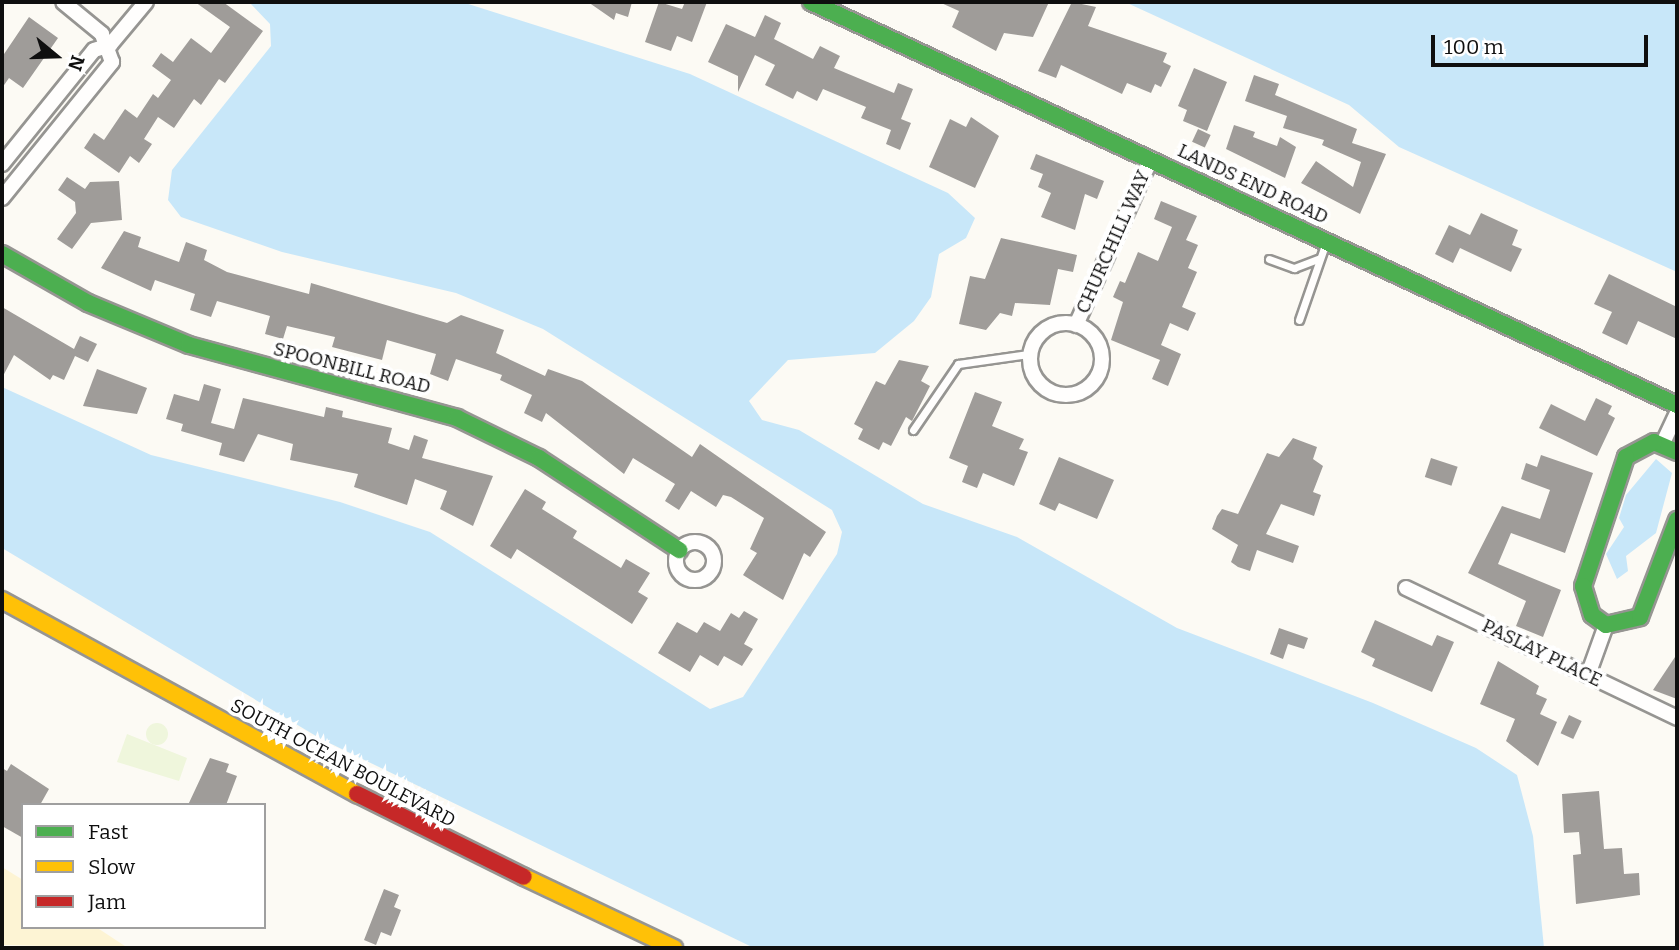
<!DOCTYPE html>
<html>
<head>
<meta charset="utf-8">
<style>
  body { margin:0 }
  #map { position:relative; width:1679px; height:950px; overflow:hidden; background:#fcfaf4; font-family:Bitter,serif }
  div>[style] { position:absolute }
  .sand>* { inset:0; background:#fdf4d4 }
  .pitch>* { inset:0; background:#eff6dc }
  .round { border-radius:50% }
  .water>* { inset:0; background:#c8e7f9 }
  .building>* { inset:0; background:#9f9c99; transform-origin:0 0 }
  .roads { filter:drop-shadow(2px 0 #969592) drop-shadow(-2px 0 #969592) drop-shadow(0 2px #969592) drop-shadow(0 -2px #969592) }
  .lane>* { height:7px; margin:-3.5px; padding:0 3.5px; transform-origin:3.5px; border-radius:3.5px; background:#fffefd }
  .street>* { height:14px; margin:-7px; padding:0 7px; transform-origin:7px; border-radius:7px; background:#fffefd }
  .street>.ring { margin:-7px; padding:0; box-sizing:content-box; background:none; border:14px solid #fffefd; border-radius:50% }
  .fast>* { height:16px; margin:-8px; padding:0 8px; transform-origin:8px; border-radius:8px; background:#4caf50 }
  .slow>* { height:16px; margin:-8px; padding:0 8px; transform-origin:8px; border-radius:8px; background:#ffc107 }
  .jam>* { height:16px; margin:-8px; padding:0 8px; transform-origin:8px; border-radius:8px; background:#c62828 }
  span { translate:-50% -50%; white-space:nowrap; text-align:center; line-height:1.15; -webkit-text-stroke:7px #fff; paint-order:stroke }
  .street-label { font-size:19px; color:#0f0f0f }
  .frame { position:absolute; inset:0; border:4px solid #0f0f0f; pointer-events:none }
  .legend { position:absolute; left:21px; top:803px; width:245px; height:126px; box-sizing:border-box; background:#fff; border:2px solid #9f9f9f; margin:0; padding:9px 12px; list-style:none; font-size:21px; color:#0f0f0f }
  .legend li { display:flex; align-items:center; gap:14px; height:35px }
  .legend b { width:35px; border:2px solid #9f9f9f }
  .north { position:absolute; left:21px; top:21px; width:70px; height:70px; -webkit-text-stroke:5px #fff; paint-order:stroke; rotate:109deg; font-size:19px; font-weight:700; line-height:28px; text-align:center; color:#0f0f0f }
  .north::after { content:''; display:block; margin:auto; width:24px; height:32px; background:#0f0f0f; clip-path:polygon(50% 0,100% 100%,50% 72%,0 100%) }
  .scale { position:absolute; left:1431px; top:35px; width:217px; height:32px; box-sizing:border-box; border:4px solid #0f0f0f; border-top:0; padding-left:9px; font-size:21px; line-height:24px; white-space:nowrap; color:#0f0f0f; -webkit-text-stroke:5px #fff; paint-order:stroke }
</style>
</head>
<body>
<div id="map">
  <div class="sand">
    <i style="clip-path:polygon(2px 867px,23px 880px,23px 927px,96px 927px,128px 948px,2px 945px)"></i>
  </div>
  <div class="pitch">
    <i class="round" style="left:146px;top:723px;width:22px;height:22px"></i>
    <i style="clip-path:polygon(127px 734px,187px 758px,179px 781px,117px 762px)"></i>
  </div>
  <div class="water">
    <i style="clip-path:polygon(249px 2px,462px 2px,690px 74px,948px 193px,975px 218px,966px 238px,939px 254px,931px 297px,914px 321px,875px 353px,788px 360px,749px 401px,762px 420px,799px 430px,923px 504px,1017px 537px,1177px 628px,1373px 703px,1476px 748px,1517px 775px,1533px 836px,1544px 948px,754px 948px,321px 739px,2px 548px,2px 387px,151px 455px,340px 502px,430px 532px,710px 709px,743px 697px,837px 554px,842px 532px,832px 510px,543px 329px,456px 293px,282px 252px,181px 217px,168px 200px,172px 170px,271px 46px,270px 24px)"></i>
    <i style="clip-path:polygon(1125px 2px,1677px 2px,1677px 272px,1399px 147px,1349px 105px)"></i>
    <i style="clip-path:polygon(1656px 459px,1672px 473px,1656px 533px,1626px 556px,1628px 571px,1617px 579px,1606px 554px,1624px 527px,1619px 518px,1626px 495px)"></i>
  </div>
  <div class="building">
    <i style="clip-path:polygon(195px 2px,223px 2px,263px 31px,225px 83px,219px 79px,201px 105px,194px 99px,174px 128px,158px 117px,144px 139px,152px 144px,139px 163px,130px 156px,119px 173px,84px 148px,94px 133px,104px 140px,125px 109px,137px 118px,153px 94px,158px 98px,171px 80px,152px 66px,161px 53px,173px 62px,191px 38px,211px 53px,230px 27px)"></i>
    <i style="clip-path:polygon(588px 2px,632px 2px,628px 17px,616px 13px,614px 20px)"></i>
    <i style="clip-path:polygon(659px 2px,682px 9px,685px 2px,707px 2px,692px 42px,677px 36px,671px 51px,645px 42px)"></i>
    <i style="clip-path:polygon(939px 2px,1049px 2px,1033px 37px,1004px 33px,996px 51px,952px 27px,959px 11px)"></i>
    <i style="clip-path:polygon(1072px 2px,1096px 7px,1088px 26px,1167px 53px,1163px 62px,1171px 66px,1161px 87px,1155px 84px,1151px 93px,1127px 83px,1122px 94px,1061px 65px,1056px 78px,1038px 71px)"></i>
    <i style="clip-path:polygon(765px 15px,781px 23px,774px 39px,813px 59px,820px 46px,840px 56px,834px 68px,894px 93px,898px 83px,913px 89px,901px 119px,911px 123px,900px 150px,886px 144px,891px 130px,861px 118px,866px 107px,823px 89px,817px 101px,797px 91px,793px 99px,765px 85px,775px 65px,755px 55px,738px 92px,738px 76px,708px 62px,726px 24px,755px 37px)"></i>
    <i style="clip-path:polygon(29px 17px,58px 38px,23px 88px,9px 78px,2px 88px,2px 57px)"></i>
    <i style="clip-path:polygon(1194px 68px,1227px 82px,1207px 131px,1183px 121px,1187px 110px,1178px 106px)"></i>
    <i style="clip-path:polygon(1254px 75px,1279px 84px,1275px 95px,1357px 129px,1352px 143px,1386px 154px,1360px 214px,1301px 183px,1316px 161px,1353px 187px,1361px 162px,1322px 145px,1324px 140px,1283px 128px,1287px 116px,1245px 101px)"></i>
    <i style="clip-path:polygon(971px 117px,999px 136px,975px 188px,929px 167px,950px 119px,966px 127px)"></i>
    <i style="clip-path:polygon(1234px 125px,1255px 132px,1253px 137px,1277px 146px,1280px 137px,1296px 147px,1285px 178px,1226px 149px)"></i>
    <i style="left:1198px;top:129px;width:14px;height:14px;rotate:25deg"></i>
    <i style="clip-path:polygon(1036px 154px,1104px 181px,1097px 199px,1085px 194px,1075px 230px,1041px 217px,1051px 193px,1038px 187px,1043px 174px,1030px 169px)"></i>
    <i style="clip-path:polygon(67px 177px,85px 189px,90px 182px,119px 181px,122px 220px,91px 223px,72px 249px,57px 239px,76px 213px,75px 202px,58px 190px)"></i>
    <i style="clip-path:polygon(1161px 201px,1197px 216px,1186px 240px,1198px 245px,1188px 268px,1197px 272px,1182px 307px,1196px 313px,1188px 331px,1170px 323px,1161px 345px,1181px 354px,1168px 386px,1152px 379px,1160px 360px,1111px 340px,1123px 302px,1113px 297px,1120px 281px,1125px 283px,1138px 252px,1158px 261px,1172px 227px,1154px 219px)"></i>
    <i style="clip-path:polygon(1481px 213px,1518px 230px,1512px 245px,1522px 249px,1511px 272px,1460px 248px,1453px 263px,1435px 254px,1449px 225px,1470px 235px)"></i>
    <i style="clip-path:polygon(124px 231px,141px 237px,138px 247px,179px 262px,186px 242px,207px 250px,204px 260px,227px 272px,309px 294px,311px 283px,447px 323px,461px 315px,504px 330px,496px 353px,545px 376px,548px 369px,582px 381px,692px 457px,700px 444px,826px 532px,810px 557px,804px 553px,783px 600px,743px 575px,757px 553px,750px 549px,764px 518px,731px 497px,723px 495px,716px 507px,691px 491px,679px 510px,665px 501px,675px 484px,633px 458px,624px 474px,546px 413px,542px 422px,524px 413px,532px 395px,500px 380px,502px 375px,456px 359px,448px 381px,430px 374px,436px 354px,387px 340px,382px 360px,332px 347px,335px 337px,287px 326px,283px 339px,265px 334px,270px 316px,217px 301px,211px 317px,190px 310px,195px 294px,155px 280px,151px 291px,101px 268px)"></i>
    <i style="clip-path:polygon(1001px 238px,1077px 255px,1073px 272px,1058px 269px,1050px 305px,1015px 303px,1012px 316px,1000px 313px,986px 330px,959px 324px,970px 276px,985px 279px)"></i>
    <i style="clip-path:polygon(1609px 274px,1677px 307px,1677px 339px,1638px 321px,1627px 345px,1602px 333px,1612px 312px,1594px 304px)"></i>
    <i style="clip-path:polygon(2px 307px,74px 349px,80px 336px,97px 344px,88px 362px,75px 356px,64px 380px,53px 375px,50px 380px,14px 355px,2px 378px)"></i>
    <i style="clip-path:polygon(899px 360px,929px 366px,921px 381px,930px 386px,912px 421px,906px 417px,891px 446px,883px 442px,879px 450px,858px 439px,863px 429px,854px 424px,876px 381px,885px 385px)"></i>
    <i style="clip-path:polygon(97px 369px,147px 388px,137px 414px,83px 406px)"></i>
    <i style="clip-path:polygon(204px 384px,221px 389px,211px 423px,234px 429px,243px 398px,324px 417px,326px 407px,343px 411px,342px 417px,392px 428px,388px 443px,409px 450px,414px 435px,428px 440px,422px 458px,493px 476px,473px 526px,440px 509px,447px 491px,415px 479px,407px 505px,354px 487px,358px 474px,290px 460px,293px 444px,258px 434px,244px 462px,219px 455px,222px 443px,181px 431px,183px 424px,166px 419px,174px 394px,199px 401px)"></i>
    <i style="clip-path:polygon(975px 392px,1002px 402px,992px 426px,1024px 439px,1019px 449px,1028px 452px,1014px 486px,983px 473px,977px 488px,962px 482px,968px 466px,949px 458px)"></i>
    <i style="clip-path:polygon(1596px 398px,1612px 406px,1608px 414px,1615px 418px,1597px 456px,1539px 428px,1551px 404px,1585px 421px)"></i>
    <i style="clip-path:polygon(1293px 438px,1317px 447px,1313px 459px,1323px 466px,1313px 492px,1321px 495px,1314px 516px,1281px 504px,1266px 534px,1299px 546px,1293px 563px,1257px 550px,1250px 571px,1238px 567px,1231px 562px,1238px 545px,1212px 529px,1217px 516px,1222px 509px,1238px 514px,1267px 453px,1279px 457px)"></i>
    <i style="clip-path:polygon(1541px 455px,1593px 473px,1565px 553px,1511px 533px,1498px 564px,1561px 590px,1543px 637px,1516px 626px,1526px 601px,1468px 573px,1502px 506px,1540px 519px,1550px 490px,1521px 479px,1526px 463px,1537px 467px)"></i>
    <i style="clip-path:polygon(1059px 457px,1114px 480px,1097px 519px,1059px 503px,1055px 511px,1039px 504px)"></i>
    <i style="left:1431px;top:458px;width:28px;height:20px;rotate:18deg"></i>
    <i style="clip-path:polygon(525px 489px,546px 502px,542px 509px,577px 531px,573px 538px,621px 568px,626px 559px,650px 573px,638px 592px,648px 598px,632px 624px,517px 549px,511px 559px,490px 546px)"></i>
    <i style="clip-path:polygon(744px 611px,758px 619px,744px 644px,753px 649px,742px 666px,724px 656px,718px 666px,700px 655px,690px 672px,658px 653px,677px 622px,697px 633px,704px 622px,720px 631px,731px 613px,739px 618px)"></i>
    <i style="clip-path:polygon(1375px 620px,1432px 646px,1437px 635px,1454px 642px,1432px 692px,1372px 666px,1375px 659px,1361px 652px)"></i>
    <i style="clip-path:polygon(1279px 628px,1308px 638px,1304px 649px,1288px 644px,1283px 659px,1270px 654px)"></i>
    <i style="clip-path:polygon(1677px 654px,1677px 699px,1653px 690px)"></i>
    <i style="clip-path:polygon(1498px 661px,1539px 686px,1536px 694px,1547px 699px,1540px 714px,1557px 722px,1538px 766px,1506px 741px,1515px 719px,1480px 704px)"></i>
    <i style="left:1569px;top:715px;width:14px;height:20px;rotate:25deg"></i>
    <i style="clip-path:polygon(210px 758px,229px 764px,226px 772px,237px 776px,226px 805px,188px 805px)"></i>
    <i style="clip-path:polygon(11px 764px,49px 789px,40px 805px,23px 805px,23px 838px,2px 826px,2px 768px,7px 771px)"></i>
    <i style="clip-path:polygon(1599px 791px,1604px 849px,1622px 848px,1624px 874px,1639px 873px,1640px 895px,1576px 904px,1573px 855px,1581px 854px,1579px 832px,1564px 833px,1562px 794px)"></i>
    <i style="clip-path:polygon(384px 889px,399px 895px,394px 907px,401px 910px,391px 936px,381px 932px,376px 945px,364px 940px)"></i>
  </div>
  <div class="roads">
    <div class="lane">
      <i style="left:1269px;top:259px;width:27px;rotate:20deg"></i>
      <i style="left:1294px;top:268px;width:26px;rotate:-21deg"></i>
      <i style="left:1299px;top:320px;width:79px;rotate:-70.9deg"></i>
      <i style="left:913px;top:430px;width:80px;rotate:-55.7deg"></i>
      <i style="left:958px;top:364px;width:71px;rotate:-8.1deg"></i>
    </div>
    <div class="street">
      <i style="left:2px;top:164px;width:146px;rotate:-51.1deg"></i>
      <i style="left:94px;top:50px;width:17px;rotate:-17deg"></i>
      <i style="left:110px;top:45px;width:56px;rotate:-50.1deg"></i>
      <i style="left:2px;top:198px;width:175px;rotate:-51deg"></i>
      <i style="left:112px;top:62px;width:30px;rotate:-110deg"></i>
      <i style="left:102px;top:34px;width:50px;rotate:-140.6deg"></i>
      <i class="ring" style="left:1030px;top:323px;width:58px;height:58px"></i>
      <i style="left:1076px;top:325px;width:182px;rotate:-65.7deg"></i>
      <i style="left:1663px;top:443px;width:33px;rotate:-65deg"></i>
      <i class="ring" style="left:676px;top:542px;width:24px;height:24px"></i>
      <i style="left:1406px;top:588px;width:301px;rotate:25.6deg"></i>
      <i style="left:1588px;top:675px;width:53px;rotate:-70.2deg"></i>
    </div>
    <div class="fast">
      <i style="left:811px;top:2px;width:955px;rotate:24.96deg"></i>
      <i style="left:2px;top:254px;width:99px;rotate:29.7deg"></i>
      <i style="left:88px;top:303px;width:109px;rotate:22.6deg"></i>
      <i style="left:189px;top:345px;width:278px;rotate:15.2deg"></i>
      <i style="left:457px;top:418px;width:91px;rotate:26deg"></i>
      <i style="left:539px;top:458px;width:168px;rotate:33.3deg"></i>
      <i style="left:1677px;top:452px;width:25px;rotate:-157deg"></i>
      <i style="left:1654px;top:442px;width:32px;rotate:152deg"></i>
      <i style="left:1626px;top:457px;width:136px;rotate:108.4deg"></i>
      <i style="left:1583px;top:586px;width:30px;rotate:73deg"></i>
      <i style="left:1592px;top:615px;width:17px;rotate:36deg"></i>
      <i style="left:1606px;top:625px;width:35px;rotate:-13deg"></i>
      <i style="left:1640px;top:617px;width:104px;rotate:-69.1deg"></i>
    </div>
    <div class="slow">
      <i style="left:2px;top:600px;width:405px;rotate:28.7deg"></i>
      <i style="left:524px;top:877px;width:166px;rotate:25.3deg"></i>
    </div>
    <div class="jam">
      <i style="left:357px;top:794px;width:186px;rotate:26.4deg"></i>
    </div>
  </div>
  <div class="street-label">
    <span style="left:1253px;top:184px;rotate:25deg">LANDS END ROAD</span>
    <span style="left:1113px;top:242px;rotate:-66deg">CHURCHILL WAY</span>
    <span style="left:352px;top:368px;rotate:14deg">SPOONBILL ROAD</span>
    <span style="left:1542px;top:653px;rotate:26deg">PASLAY PLACE</span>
    <span style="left:343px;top:763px;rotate:28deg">SOUTH OCEAN BOULEVARD</span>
  </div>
  <div class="frame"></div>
  <ul class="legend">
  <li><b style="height:9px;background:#4caf50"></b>Fast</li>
  <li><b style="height:9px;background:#ffc107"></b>Slow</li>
  <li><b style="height:9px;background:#c62828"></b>Jam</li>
  </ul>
  <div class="north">N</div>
  <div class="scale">100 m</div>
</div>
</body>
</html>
